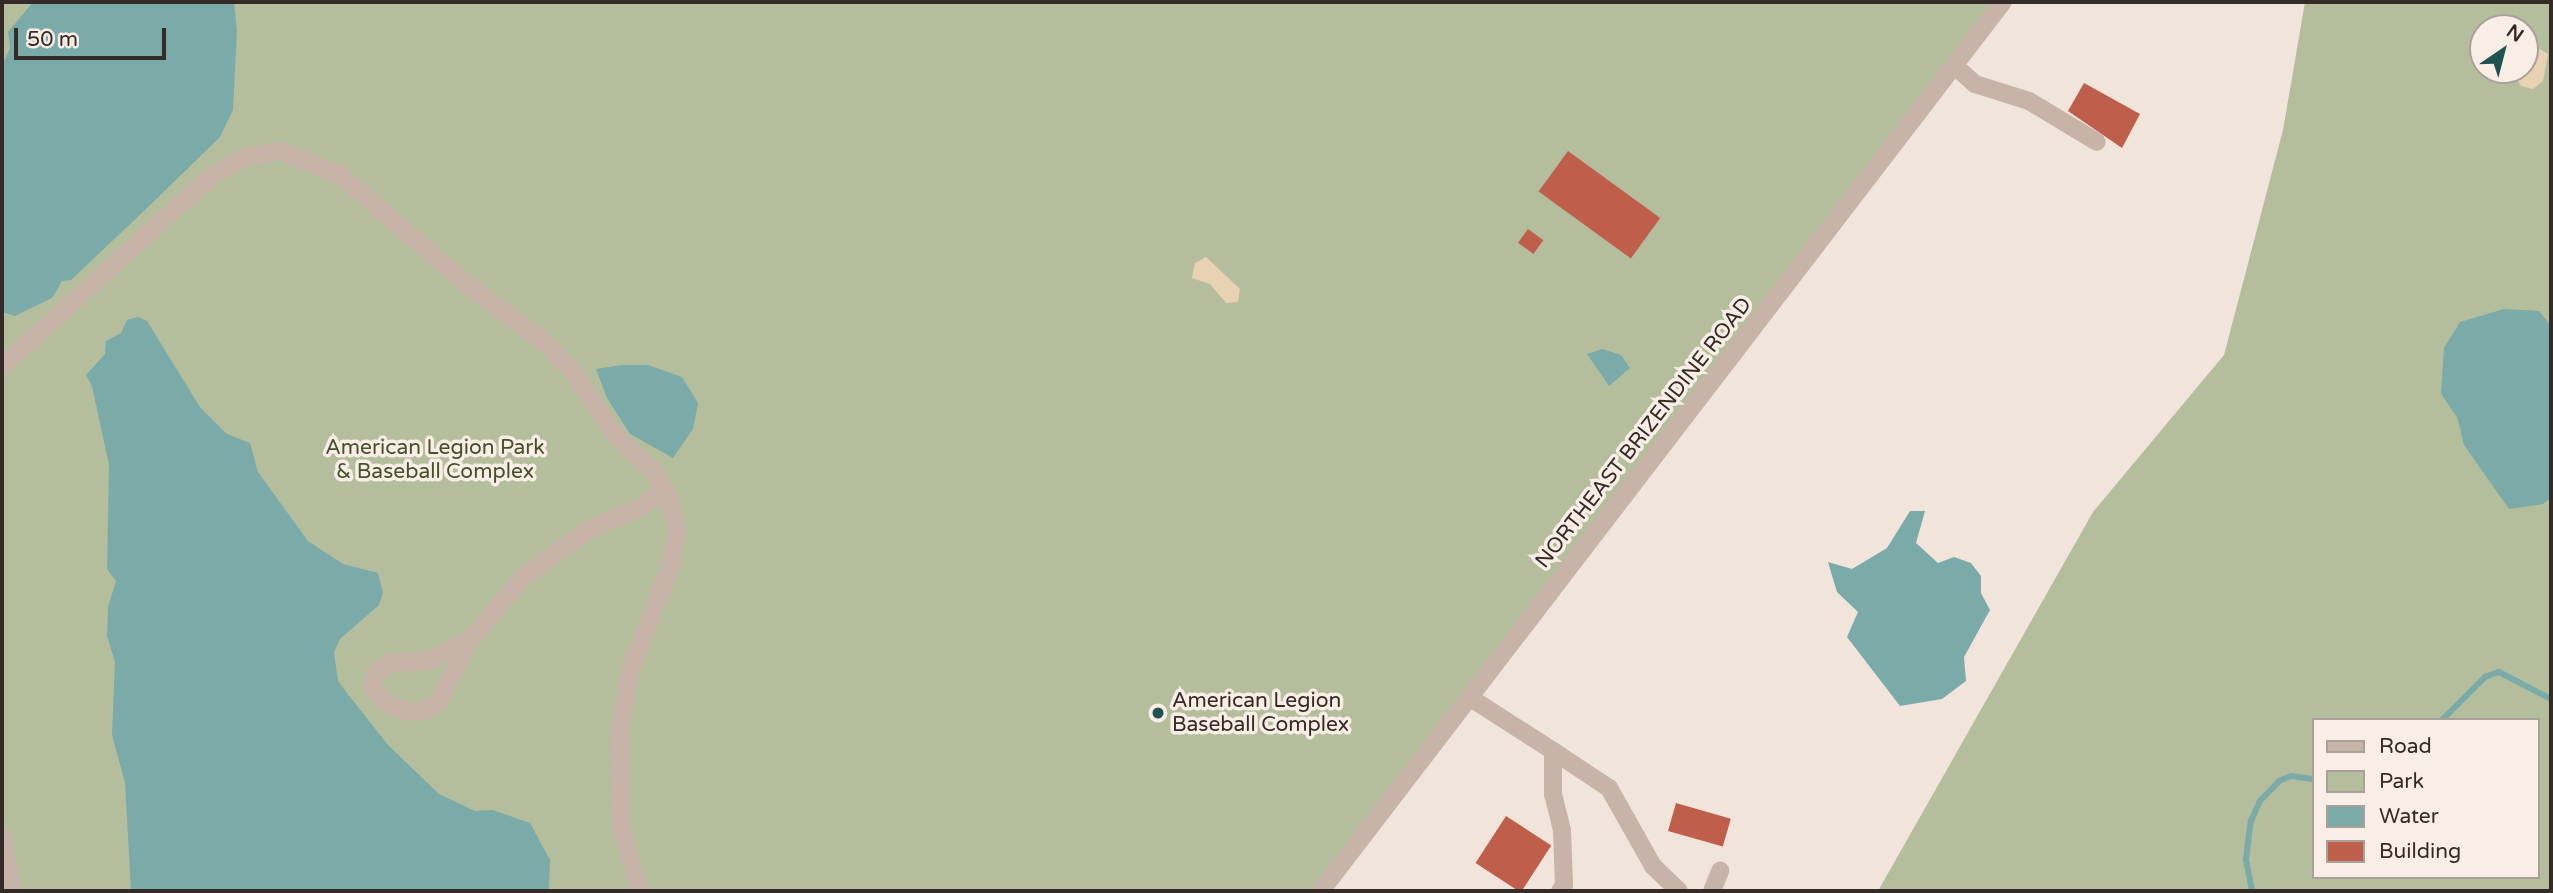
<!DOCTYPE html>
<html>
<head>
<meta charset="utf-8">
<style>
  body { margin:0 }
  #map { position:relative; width:2553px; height:893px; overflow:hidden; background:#f0e4db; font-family:"Varela Round",sans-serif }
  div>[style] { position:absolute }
  .green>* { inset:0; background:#b5be9c }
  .sand>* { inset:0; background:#e9d2b3 }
  .water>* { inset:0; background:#7baba9 }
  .stream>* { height:6px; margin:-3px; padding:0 3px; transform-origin:3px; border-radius:3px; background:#7baba9 }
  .building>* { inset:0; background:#be5e4b; transform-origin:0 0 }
  .minor>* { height:18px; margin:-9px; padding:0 9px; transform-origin:9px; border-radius:9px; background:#c7b3a7 }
  .dots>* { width:19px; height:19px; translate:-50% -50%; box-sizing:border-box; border:4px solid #f8eee6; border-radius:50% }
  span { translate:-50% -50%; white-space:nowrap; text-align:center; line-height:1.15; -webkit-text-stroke:7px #f8eee6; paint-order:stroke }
  .street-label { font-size:21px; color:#342a27 }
  .park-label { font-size:21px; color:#46502d }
  .poi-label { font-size:21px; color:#342a27 }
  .left { translate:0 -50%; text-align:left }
  .frame { position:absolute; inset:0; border:4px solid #342a27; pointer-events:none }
  .legend { position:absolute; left:2312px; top:718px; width:228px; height:161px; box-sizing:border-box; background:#f8eee6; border:2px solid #aaa09a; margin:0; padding:9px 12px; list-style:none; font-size:21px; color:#342a27 }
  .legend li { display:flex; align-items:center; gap:14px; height:35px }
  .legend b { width:35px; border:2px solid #aaa09a }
  .north { position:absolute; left:2469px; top:14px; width:70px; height:70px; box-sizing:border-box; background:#f8eee6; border:2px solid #aaa09a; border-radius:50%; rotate:35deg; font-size:19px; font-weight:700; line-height:28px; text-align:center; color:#342a27 }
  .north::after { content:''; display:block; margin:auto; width:24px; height:32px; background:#205252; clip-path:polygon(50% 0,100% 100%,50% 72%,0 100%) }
  .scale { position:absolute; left:14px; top:28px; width:152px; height:32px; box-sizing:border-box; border:4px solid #342a27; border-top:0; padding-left:9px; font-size:21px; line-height:24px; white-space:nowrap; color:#342a27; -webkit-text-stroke:5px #f8eee6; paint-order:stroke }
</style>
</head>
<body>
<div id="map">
  <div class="green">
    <i style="clip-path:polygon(2px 2px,1999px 2px,1321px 891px,2px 891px)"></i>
    <i style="clip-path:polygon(evenodd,2305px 2px,2551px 2px,2551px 891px,1878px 891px,2093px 512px,2224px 355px,2283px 130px,2305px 2px,2483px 28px,2525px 28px,2525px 70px,2483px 70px,2483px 28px,2305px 2px,2313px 720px,2537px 720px,2537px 877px,2313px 877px,2313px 720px)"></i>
  </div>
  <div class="sand">
    <i style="clip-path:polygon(2525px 40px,2548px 54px,2543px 81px,2533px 89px,2521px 86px,2514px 75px,2514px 70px,2525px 70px)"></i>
    <i style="clip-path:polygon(1206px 257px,1240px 289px,1238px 302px,1226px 303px,1210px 284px,1192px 278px,1195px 263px)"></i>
  </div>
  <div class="water">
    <i style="clip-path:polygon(33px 2px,234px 2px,237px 31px,233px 110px,220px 137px,144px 211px,71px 280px,62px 281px,52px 298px,15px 316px,2px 312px,2px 66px,10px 48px,8px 32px)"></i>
    <i style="clip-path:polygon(2504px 309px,2539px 311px,2551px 326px,2551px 498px,2543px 504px,2509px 509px,2464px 445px,2457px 417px,2441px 394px,2444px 348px,2460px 322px)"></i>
    <i style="clip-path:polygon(138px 317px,147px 321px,200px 407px,227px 434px,250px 443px,258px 472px,308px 541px,343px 564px,378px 573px,383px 593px,379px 605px,340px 639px,334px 652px,338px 681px,347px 693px,388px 745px,439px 794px,475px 811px,493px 810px,530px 823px,550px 860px,549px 891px,131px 891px,125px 783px,112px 735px,115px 662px,107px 636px,108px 607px,116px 581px,107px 569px,109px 465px,92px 386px,86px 375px,105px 354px,106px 341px,121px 333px,127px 320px)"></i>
    <i style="clip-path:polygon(1602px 349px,1621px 355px,1630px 368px,1609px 386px,1587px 354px)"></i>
    <i style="clip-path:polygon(621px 365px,648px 365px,682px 377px,698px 403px,693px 429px,673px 458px,630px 434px,607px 398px,596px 369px)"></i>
    <i style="clip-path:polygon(1910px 511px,1925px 511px,1916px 543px,1938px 563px,1954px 557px,1971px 563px,1981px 576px,1981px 593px,1990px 610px,1964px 657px,1966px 681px,1942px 699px,1900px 706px,1847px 637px,1858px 612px,1837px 592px,1828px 562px,1852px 569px,1887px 548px)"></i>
  </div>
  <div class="stream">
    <i style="left:2442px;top:720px;width:61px;rotate:-45deg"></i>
    <i style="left:2485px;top:677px;width:15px;rotate:-20deg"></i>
    <i style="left:2499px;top:672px;width:59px;rotate:27.4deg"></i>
    <i style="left:2252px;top:891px;width:33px;rotate:-101deg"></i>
    <i style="left:2246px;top:859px;width:38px;rotate:-83deg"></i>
    <i style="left:2251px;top:821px;width:22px;rotate:-66deg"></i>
    <i style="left:2260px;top:801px;width:28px;rotate:-46deg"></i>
    <i style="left:2279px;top:781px;width:13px;rotate:-23deg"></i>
    <i style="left:2291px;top:776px;width:22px;rotate:8deg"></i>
  </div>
  <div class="building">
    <i style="clip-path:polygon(2084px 83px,2140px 114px,2122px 148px,2068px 111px)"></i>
    <i style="left:1568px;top:151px;width:114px;height:50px;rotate:36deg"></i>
    <i style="left:1528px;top:229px;width:19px;height:17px;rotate:36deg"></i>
    <i style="left:1676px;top:803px;width:57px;height:29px;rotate:16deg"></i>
    <i style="left:1506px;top:816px;width:54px;height:56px;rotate:33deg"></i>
  </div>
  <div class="minor">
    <i style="left:1956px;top:67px;width:25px;rotate:42deg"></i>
    <i style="left:1975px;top:84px;width:57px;rotate:17.5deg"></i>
    <i style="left:2029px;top:101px;width:79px;rotate:31.1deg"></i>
    <i style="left:2px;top:366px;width:285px;rotate:-42.2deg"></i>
    <i style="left:213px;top:175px;width:38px;rotate:-29deg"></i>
    <i style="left:246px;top:157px;width:35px;rotate:-10deg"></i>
    <i style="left:280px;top:151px;width:63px;rotate:21.3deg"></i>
    <i style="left:339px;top:174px;width:164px;rotate:40.8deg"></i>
    <i style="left:463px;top:281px;width:100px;rotate:36.9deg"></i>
    <i style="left:543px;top:341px;width:42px;rotate:46deg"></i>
    <i style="left:572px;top:371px;width:78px;rotate:55.9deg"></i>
    <i style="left:616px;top:436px;width:54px;rotate:43.5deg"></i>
    <i style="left:655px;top:473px;width:29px;rotate:61deg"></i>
    <i style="left:669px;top:498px;width:31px;rotate:75deg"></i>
    <i style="left:677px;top:528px;width:37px;rotate:99deg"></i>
    <i style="left:671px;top:565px;width:115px;rotate:111deg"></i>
    <i style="left:630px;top:672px;width:58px;rotate:100deg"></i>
    <i style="left:620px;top:729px;width:97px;rotate:89.4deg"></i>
    <i style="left:621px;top:826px;width:68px;rotate:73.7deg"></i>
    <i style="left:470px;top:640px;width:47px;rotate:153.4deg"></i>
    <i style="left:428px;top:661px;width:39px;rotate:177deg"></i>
    <i style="left:389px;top:663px;width:19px;rotate:141deg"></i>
    <i style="left:374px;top:675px;width:13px;rotate:94deg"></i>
    <i style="left:373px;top:688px;width:16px;rotate:52deg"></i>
    <i style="left:383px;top:701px;width:24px;rotate:24deg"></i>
    <i style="left:405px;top:711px;width:17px;rotate:3deg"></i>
    <i style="left:422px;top:712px;width:18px;rotate:-29deg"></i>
    <i style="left:438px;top:703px;width:71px;rotate:-63.1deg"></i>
    <i style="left:470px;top:640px;width:82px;rotate:-49.9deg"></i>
    <i style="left:523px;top:577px;width:82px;rotate:-35.6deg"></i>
    <i style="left:590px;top:529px;width:58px;rotate:-23.5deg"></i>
    <i style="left:643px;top:506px;width:27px;rotate:-39deg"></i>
    <i style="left:1469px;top:697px;width:100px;rotate:32.7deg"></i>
    <i style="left:2px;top:837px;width:55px;rotate:78.5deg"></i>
    <i style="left:1321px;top:891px;width:1120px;rotate:-52.51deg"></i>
    <i style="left:1560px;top:891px;width:7px;rotate:-56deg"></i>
    <i style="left:1564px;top:885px;width:55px;rotate:-92.1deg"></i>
    <i style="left:1562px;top:830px;width:36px;rotate:-104deg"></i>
    <i style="left:1553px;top:795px;width:44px;rotate:-90deg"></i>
    <i style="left:1553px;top:751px;width:67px;rotate:33.5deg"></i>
    <i style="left:1609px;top:788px;width:90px;rotate:60.6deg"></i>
    <i style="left:1653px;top:866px;width:36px;rotate:44deg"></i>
    <i style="left:1712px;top:891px;width:22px;rotate:-68deg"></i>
  </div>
  <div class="dots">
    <i style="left:1158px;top:713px;background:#205252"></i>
  </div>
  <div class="street-label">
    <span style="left:1644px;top:433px;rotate:-52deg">NORTHEAST BRIZENDINE ROAD</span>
  </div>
  <div class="park-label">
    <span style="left:435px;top:460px">American Legion Park<br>&amp; Baseball Complex</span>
  </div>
  <div class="poi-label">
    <span class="left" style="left:1172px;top:713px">American Legion<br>Baseball Complex</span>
  </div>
  <div class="frame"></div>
  <ul class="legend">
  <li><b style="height:9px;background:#c7b3a7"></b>Road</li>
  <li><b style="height:19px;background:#b5be9c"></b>Park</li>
  <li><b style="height:19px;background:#7baba9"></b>Water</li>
  <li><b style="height:19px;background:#be5e4b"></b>Building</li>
  </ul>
  <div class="north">N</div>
  <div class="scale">50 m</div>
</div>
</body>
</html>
